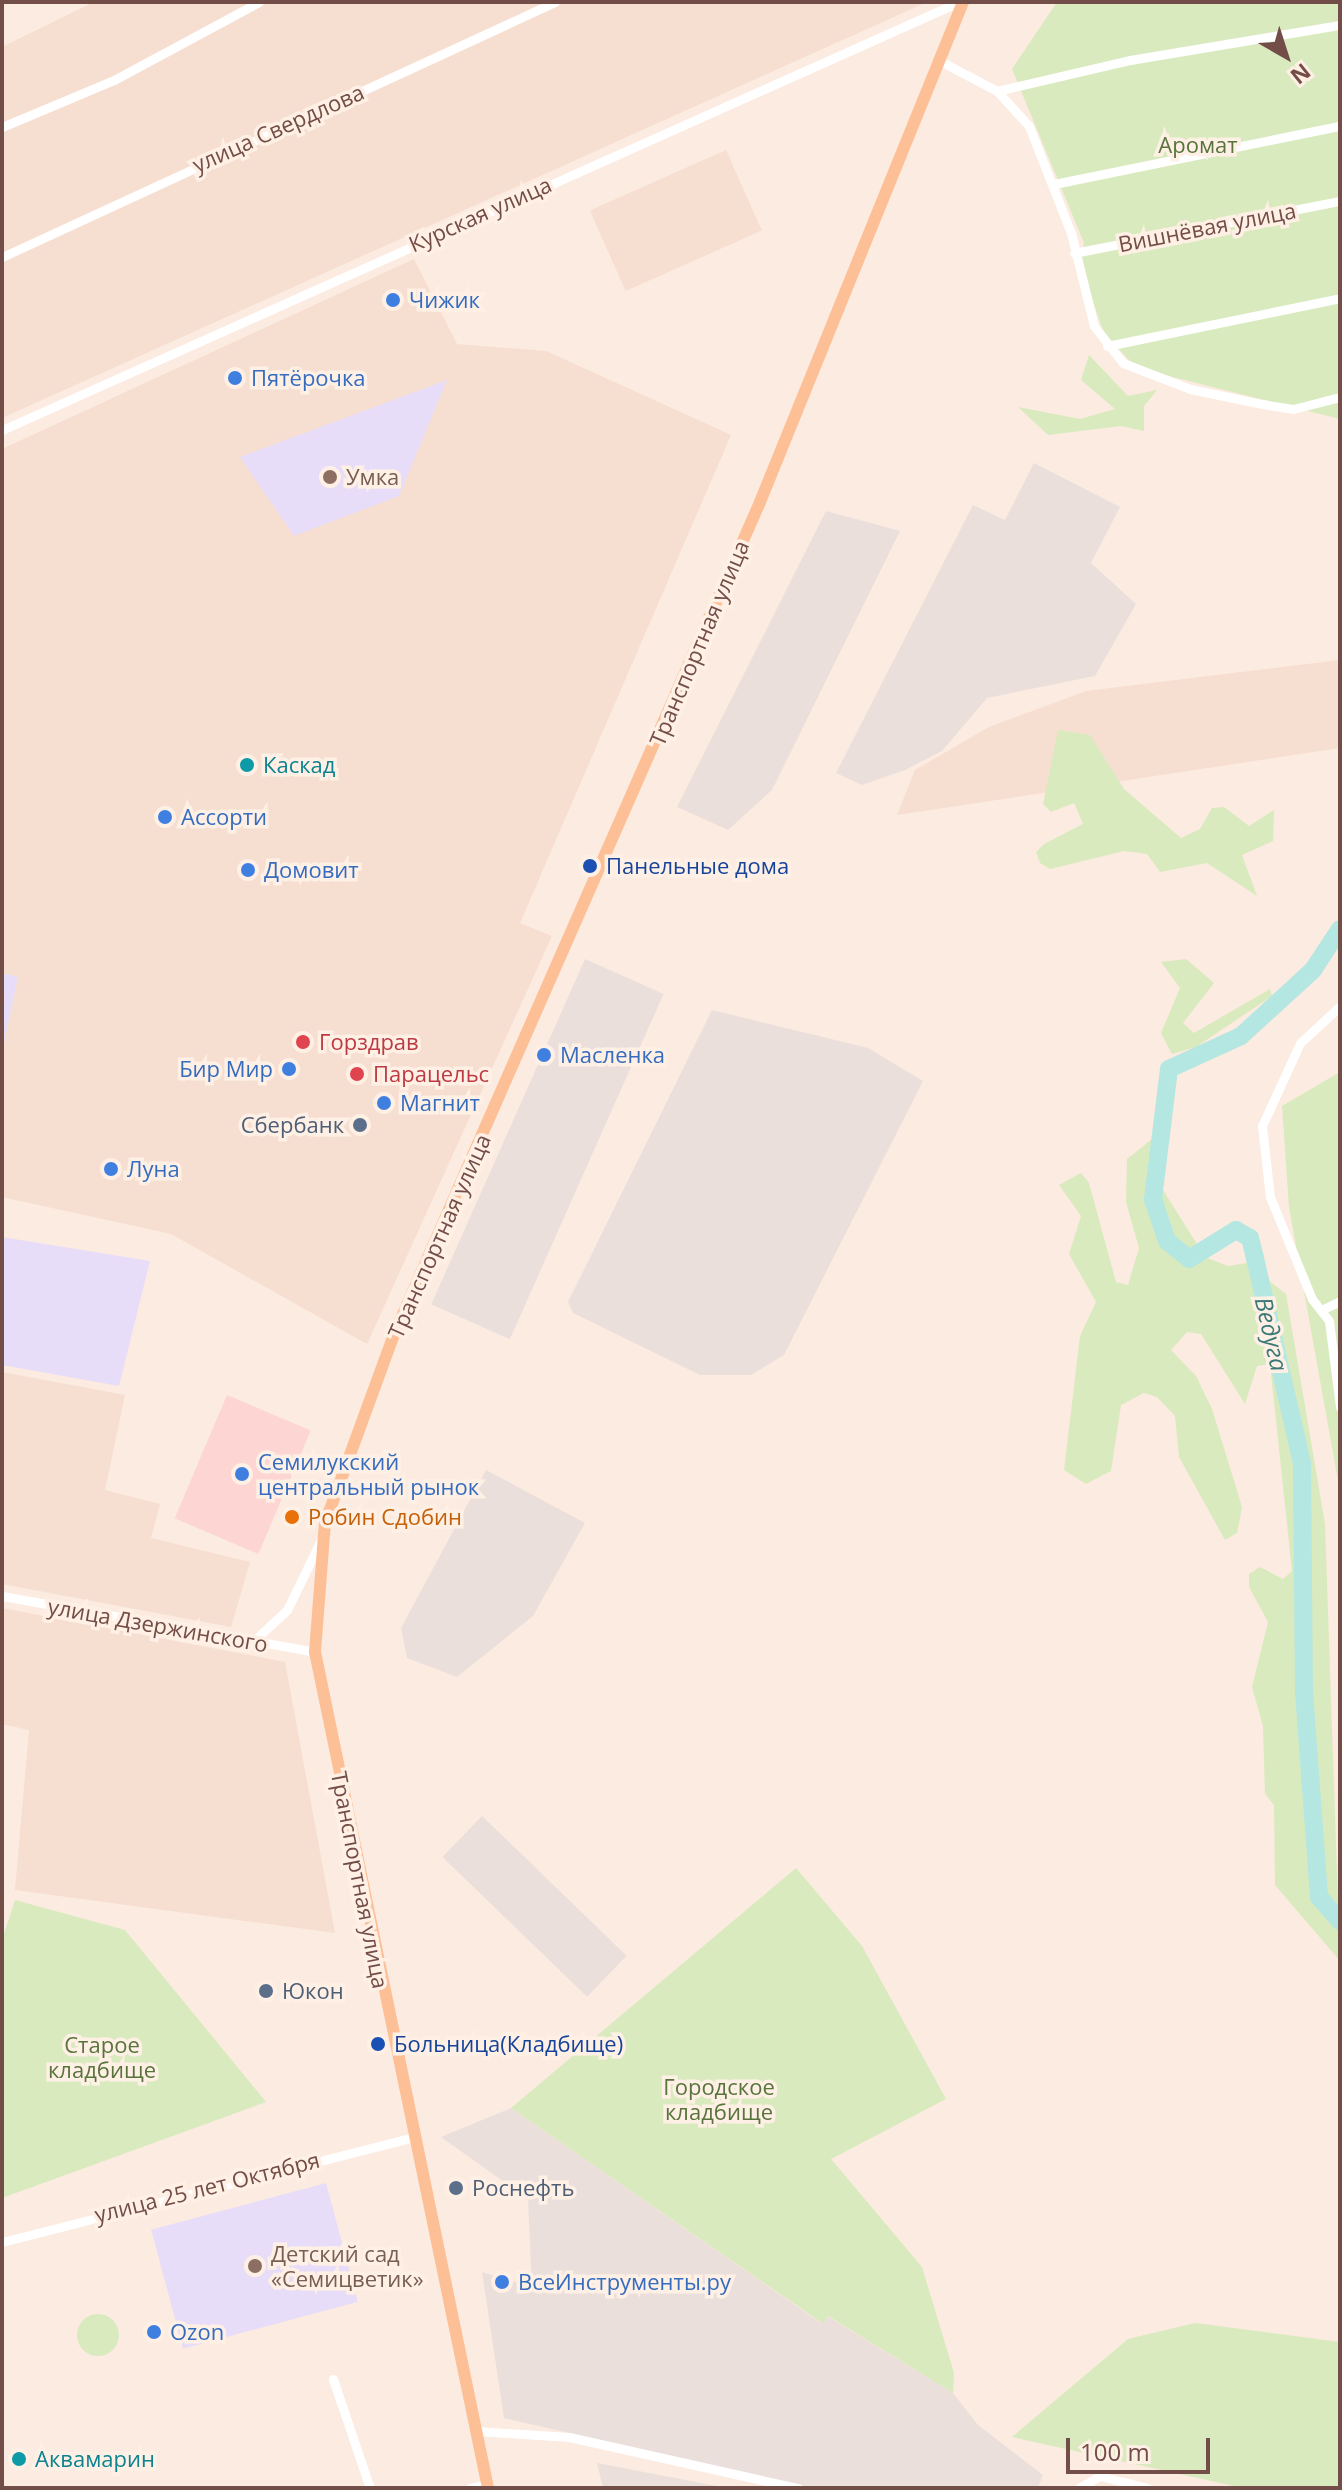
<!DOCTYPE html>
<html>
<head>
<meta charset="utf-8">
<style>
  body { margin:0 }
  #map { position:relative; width:1342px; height:2490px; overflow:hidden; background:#fcebe0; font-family:"Open Sans",sans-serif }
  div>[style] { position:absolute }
  .residential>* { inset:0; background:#f6ded1; transform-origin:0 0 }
  .commercial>* { inset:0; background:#fdd6d3; transform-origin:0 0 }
  .industrial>* { inset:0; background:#ebdfdc; transform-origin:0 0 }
  .education>* { inset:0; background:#e8ddf8; transform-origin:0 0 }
  .green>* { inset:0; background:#d9eabe }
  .round { border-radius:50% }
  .river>* { height:18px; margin:-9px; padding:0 9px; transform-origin:9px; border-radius:9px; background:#b4e6e2 }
  .minor>* { height:9px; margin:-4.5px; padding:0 4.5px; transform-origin:4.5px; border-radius:4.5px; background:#fff }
  .major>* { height:12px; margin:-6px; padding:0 6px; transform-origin:6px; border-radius:6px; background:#fdc096 }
  .dots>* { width:22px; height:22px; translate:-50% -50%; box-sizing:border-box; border:4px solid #fff0e6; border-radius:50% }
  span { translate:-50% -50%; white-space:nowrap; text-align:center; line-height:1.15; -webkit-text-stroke:7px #fff0e6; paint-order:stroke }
  .street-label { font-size:22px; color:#734d47 }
  .park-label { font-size:22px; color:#58743c }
  .shop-label { font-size:22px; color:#366cbe }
  .left { translate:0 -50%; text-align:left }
  .right { translate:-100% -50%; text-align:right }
  .education-label { font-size:22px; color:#785e54 }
  .culture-label { font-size:22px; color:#0d838f }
  .transit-label { font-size:22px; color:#164399 }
  .health-label { font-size:22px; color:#be3a42 }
  .service-label { font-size:22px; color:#4e5e75 }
  .food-label { font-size:22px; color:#c56008 }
  .water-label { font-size:24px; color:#3b7976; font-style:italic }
  .frame { position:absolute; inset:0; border:4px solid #734d47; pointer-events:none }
  .north { position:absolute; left:1246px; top:16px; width:80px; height:80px; -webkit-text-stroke:6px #fff0e6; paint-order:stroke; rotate:141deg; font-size:22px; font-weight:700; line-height:32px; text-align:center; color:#734d47 }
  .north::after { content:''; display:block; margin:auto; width:28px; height:36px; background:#734d47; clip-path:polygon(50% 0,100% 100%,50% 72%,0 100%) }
  .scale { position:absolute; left:1066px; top:2438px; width:144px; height:36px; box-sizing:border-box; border:4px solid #734d47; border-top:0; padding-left:10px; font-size:24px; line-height:28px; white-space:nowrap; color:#734d47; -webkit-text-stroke:6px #fff0e6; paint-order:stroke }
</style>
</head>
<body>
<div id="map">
  <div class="residential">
    <i style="clip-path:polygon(94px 2px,927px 2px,2px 418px,2px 47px)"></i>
    <i style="left:726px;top:150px;width:88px;height:149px;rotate:66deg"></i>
    <i style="clip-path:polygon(414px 259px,457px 344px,546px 351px,731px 435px,520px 923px,552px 936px,367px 1344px,171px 1234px,2px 1197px,2px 1053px,18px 977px,2px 973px,2px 449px)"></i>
    <i style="clip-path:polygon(1340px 660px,1340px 748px,897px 815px,915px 770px,989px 727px,1086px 691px)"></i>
    <i style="clip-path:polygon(2px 1372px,125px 1395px,105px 1490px,160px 1504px,151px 1538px,250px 1562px,231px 1627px,2px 1584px)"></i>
    <i style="clip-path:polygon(2px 1608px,285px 1662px,335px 1933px,15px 1890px,29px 1730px,2px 1724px)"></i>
  </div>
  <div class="commercial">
    <i style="left:227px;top:1395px;width:91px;height:134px;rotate:23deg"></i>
  </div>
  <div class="industrial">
    <i style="clip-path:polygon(1034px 463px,1120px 507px,1091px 563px,1136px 604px,1095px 676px,987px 698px,942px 751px,905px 770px,862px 785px,836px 773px,973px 505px,1005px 520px)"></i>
    <i style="clip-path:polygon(826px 511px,900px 531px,772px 790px,728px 830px,677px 807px)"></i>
    <i style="left:585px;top:959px;width:86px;height:378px;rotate:24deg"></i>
    <i style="clip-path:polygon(712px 1010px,868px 1048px,923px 1081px,784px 1355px,751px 1375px,700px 1375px,573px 1313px,568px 1302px)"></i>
    <i style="clip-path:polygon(486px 1470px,585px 1523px,533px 1616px,457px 1677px,407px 1658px,401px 1628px)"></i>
    <i style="left:482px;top:1816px;width:201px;height:57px;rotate:44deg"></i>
    <i style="clip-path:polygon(511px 2108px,821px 2323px,827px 2316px,953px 2393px,978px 2425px,1043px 2475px,1038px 2488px,808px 2488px,504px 2418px,482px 2272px,532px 2287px,528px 2199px,441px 2137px)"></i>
    <i style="clip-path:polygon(597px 2463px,727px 2488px,603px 2488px)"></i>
  </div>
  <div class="education">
    <i style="clip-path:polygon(447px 380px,399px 496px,294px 536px,240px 457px)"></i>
    <i style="clip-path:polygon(2px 973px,18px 977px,2px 1053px)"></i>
    <i style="clip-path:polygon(2px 1237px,150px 1261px,119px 1386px,2px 1365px)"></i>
    <i style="left:326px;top:2183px;width:123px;height:181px;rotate:75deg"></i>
  </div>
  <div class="green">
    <i style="clip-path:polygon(1057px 2px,1340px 2px,1340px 419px,1137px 368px,1104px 334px,1081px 265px,1084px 243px,1012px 69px)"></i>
    <i style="clip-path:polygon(1089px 355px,1128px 396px,1157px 390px,1144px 406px,1144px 431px,1121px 426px,1048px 435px,1018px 407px,1080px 419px,1115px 409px,1081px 380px)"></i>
    <i style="clip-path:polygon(1058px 730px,1090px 735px,1124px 789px,1181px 838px,1200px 829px,1212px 808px,1224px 807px,1249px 826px,1274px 810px,1273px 841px,1242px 855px,1257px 896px,1207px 863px,1160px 872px,1147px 854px,1124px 851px,1050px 869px,1040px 863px,1036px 852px,1044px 844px,1083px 824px,1074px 803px,1051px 812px,1043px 804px)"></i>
    <i style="clip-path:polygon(1186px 959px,1214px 983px,1183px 1023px,1194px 1033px,1270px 989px,1272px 996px,1196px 1047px,1172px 1054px,1161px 1033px,1180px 988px,1161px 962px)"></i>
    <i style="clip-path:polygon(1340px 1072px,1340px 1492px,1289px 1207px,1282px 1106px)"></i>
    <i style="clip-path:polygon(1156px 1136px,1163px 1190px,1205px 1257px,1228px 1266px,1246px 1263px,1286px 1294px,1325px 1524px,1340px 1961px,1275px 1885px,1274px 1805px,1265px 1794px,1263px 1726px,1252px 1687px,1268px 1622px,1249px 1587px,1249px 1574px,1260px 1567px,1283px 1579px,1292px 1571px,1270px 1364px,1257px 1366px,1245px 1404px,1201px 1334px,1187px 1332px,1171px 1350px,1196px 1376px,1212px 1409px,1242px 1507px,1237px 1533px,1225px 1540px,1179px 1457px,1175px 1416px,1157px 1397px,1144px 1393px,1121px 1405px,1111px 1471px,1086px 1484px,1064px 1470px,1080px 1336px,1096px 1302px,1069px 1254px,1081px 1216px,1059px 1185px,1081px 1173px,1089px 1183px,1116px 1282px,1128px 1285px,1139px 1248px,1126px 1202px,1127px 1159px)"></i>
    <i style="clip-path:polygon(796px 1868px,862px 1946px,946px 2099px,831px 2159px,922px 2267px,954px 2373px,953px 2393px,828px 2316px,822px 2323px,511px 2108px)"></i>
    <i style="clip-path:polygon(15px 1900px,125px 1930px,266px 2102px,2px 2198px,2px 1940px)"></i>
    <i class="round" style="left:77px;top:2314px;width:42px;height:42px"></i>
    <i style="clip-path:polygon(1195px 2323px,1340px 2342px,1340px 2488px,1243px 2488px,1012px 2437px,1128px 2339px)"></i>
  </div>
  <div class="river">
    <i style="left:1340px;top:929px;width:49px;rotate:123.4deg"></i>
    <i style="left:1313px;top:970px;width:98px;rotate:137.5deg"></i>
    <i style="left:1241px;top:1036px;width:79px;rotate:155.4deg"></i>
    <i style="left:1169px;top:1069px;width:131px;rotate:97deg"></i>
    <i style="left:1153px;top:1199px;width:44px;rotate:71.6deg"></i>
    <i style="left:1167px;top:1241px;width:28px;rotate:39deg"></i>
    <i style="left:1189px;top:1259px;width:55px;rotate:-31.7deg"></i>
    <i style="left:1236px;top:1230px;width:16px;rotate:30deg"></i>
    <i style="left:1250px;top:1238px;width:21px;rotate:76deg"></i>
    <i style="left:1255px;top:1258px;width:211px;rotate:77.1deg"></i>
    <i style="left:1302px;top:1464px;width:228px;rotate:89.5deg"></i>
    <i style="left:1304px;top:1692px;width:206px;rotate:85.8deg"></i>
    <i style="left:1319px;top:1897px;width:32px;rotate:49deg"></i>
  </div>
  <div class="minor">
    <i style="left:940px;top:61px;width:64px;rotate:27.8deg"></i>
    <i style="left:997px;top:91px;width:47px;rotate:47.6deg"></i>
    <i style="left:1029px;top:126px;width:115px;rotate:68.6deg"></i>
    <i style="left:1071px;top:233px;width:96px;rotate:76.1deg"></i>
    <i style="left:1094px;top:326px;width:47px;rotate:51.9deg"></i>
    <i style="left:1123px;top:363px;width:72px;rotate:21.2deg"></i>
    <i style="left:1190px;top:389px;width:74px;rotate:11.8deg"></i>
    <i style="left:1262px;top:404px;width:31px;rotate:9deg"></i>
    <i style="left:1293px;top:409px;width:49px;rotate:-14.3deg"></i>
    <i style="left:997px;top:91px;width:137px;rotate:-13.1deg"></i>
    <i style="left:1130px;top:60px;width:213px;rotate:-9.5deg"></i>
    <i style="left:2px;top:127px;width:121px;rotate:-22.8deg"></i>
    <i style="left:114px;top:80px;width:165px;rotate:-28.3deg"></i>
    <i style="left:1054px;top:184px;width:292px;rotate:-11.5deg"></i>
    <i style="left:1074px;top:253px;width:271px;rotate:-11.1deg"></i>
    <i style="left:2px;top:257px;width:609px;rotate:-24.76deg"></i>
    <i style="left:1107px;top:346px;width:238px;rotate:-11.6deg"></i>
    <i style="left:2px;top:430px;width:1048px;rotate:-24.1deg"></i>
    <i style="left:1340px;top:1006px;width:54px;rotate:137.2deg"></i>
    <i style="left:1300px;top:1043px;width:91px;rotate:114.6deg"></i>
    <i style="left:1262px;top:1126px;width:71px;rotate:83.6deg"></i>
    <i style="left:1270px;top:1197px;width:110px;rotate:67.6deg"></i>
    <i style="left:1312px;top:1299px;width:28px;rotate:52deg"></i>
    <i style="left:1329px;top:1321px;width:87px;rotate:82.7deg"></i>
    <i style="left:1321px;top:1310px;width:21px;rotate:-25deg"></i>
    <i style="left:2px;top:1596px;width:318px;rotate:10.1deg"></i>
    <i style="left:250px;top:1644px;width:50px;rotate:-42.6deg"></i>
    <i style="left:287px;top:1610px;width:78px;rotate:-64.1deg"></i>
    <i style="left:2px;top:2242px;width:425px;rotate:-14.3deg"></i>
    <i style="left:333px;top:2379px;width:115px;rotate:71.3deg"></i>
    <i style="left:476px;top:2431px;width:93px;rotate:3.7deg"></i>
    <i style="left:569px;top:2437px;width:235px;rotate:12.6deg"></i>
    <i style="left:470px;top:2488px;width:17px;rotate:-13deg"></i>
    <i style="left:1079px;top:2488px;width:24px;rotate:-30deg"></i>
    <i style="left:1100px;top:2476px;width:49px;rotate:14deg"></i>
  </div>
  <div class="major">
    <i style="left:488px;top:2488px;width:854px;rotate:-101.69deg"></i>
    <i style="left:315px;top:1652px;width:129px;rotate:-85.6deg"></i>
    <i style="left:325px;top:1523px;width:198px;rotate:-69.9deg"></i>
    <i style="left:393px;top:1337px;width:912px;rotate:-66.27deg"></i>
    <i style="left:760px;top:502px;width:540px;rotate:-67.9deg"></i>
  </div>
  <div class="dots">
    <i style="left:393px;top:300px;background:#3f7fe0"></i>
    <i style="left:235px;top:378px;background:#3f7fe0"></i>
    <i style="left:330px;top:477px;background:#8d6e63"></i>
    <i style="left:247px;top:765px;background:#0f9aa8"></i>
    <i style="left:165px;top:817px;background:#3f7fe0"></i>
    <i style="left:590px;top:866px;background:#1a4fb4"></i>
    <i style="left:248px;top:870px;background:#3f7fe0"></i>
    <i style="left:303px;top:1042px;background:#e0444e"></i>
    <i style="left:544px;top:1055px;background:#3f7fe0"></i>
    <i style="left:289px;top:1069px;background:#3f7fe0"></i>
    <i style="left:357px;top:1074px;background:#e0444e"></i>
    <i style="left:384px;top:1103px;background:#3f7fe0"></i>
    <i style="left:360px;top:1125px;background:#5c6f8a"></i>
    <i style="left:111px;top:1169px;background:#3f7fe0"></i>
    <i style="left:242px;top:1474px;background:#3f7fe0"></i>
    <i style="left:292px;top:1517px;background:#e8710a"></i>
    <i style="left:266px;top:1991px;background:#5c6f8a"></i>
    <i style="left:378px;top:2044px;background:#1a4fb4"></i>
    <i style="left:456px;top:2188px;background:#5c6f8a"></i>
    <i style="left:255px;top:2266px;background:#8d6e63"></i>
    <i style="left:502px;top:2282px;background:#3f7fe0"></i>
    <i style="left:154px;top:2332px;background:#3f7fe0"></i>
    <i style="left:19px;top:2459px;background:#0f9aa8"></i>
  </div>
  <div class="street-label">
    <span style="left:278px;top:128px;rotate:-24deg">улица Свердлова</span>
    <span style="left:480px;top:214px;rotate:-24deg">Курская улица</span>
    <span style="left:1207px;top:227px;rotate:-11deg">Вишнёвая улица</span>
    <span style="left:699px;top:643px;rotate:-67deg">Транспортная улица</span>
    <span style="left:439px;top:1236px;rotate:-66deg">Транспортная улица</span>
    <span style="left:158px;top:1625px;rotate:10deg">улица Дзержинского</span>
    <span style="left:360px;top:1880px;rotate:79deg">Транспортная улица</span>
    <span style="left:207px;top:2187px;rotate:-14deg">улица 25 лет Октября</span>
  </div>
  <div class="park-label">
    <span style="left:1198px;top:145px">Аромат</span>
    <span style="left:102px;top:2057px">Старое<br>кладбище</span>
    <span style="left:719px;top:2099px">Городское<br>кладбище</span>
  </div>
  <div class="shop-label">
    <span class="left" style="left:409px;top:300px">Чижик</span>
    <span class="left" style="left:251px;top:378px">Пятёрочка</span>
    <span class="left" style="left:181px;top:817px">Ассорти</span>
    <span class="left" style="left:264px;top:870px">Домовит</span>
    <span class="left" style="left:560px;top:1055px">Масленка</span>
    <span class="right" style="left:273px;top:1069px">Бир Мир</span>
    <span class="left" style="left:400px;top:1103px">Магнит</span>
    <span class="left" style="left:127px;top:1169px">Луна</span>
    <span class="left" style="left:258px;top:1474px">Семилукский<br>центральный рынок</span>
    <span class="left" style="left:518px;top:2282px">ВсеИнструменты.ру</span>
    <span class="left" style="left:170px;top:2332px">Ozon</span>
  </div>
  <div class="education-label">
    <span class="left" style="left:346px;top:477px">Умка</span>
    <span class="left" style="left:271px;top:2266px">Детский сад<br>«Семицветик»</span>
  </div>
  <div class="culture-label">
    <span class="left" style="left:263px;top:765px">Каскад</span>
    <span class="left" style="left:35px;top:2459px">Аквамарин</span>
  </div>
  <div class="transit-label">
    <span class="left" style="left:606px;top:866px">Панельные дома</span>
    <span class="left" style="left:394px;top:2044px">Больница(Кладбище)</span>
  </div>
  <div class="health-label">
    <span class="left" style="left:319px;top:1042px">Горздрав</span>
    <span class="left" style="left:373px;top:1074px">Парацельс</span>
  </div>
  <div class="service-label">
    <span class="right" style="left:344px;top:1125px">Сбербанк</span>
    <span class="left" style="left:282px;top:1991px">Юкон</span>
    <span class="left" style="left:472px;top:2188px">Роснефть</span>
  </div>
  <div class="food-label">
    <span class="left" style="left:308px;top:1517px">Робин Сдобин</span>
  </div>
  <div class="water-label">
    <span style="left:1272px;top:1334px;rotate:77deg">Ведуга</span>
  </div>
  <div class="frame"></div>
  <div class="north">N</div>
  <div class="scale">100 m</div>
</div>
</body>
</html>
